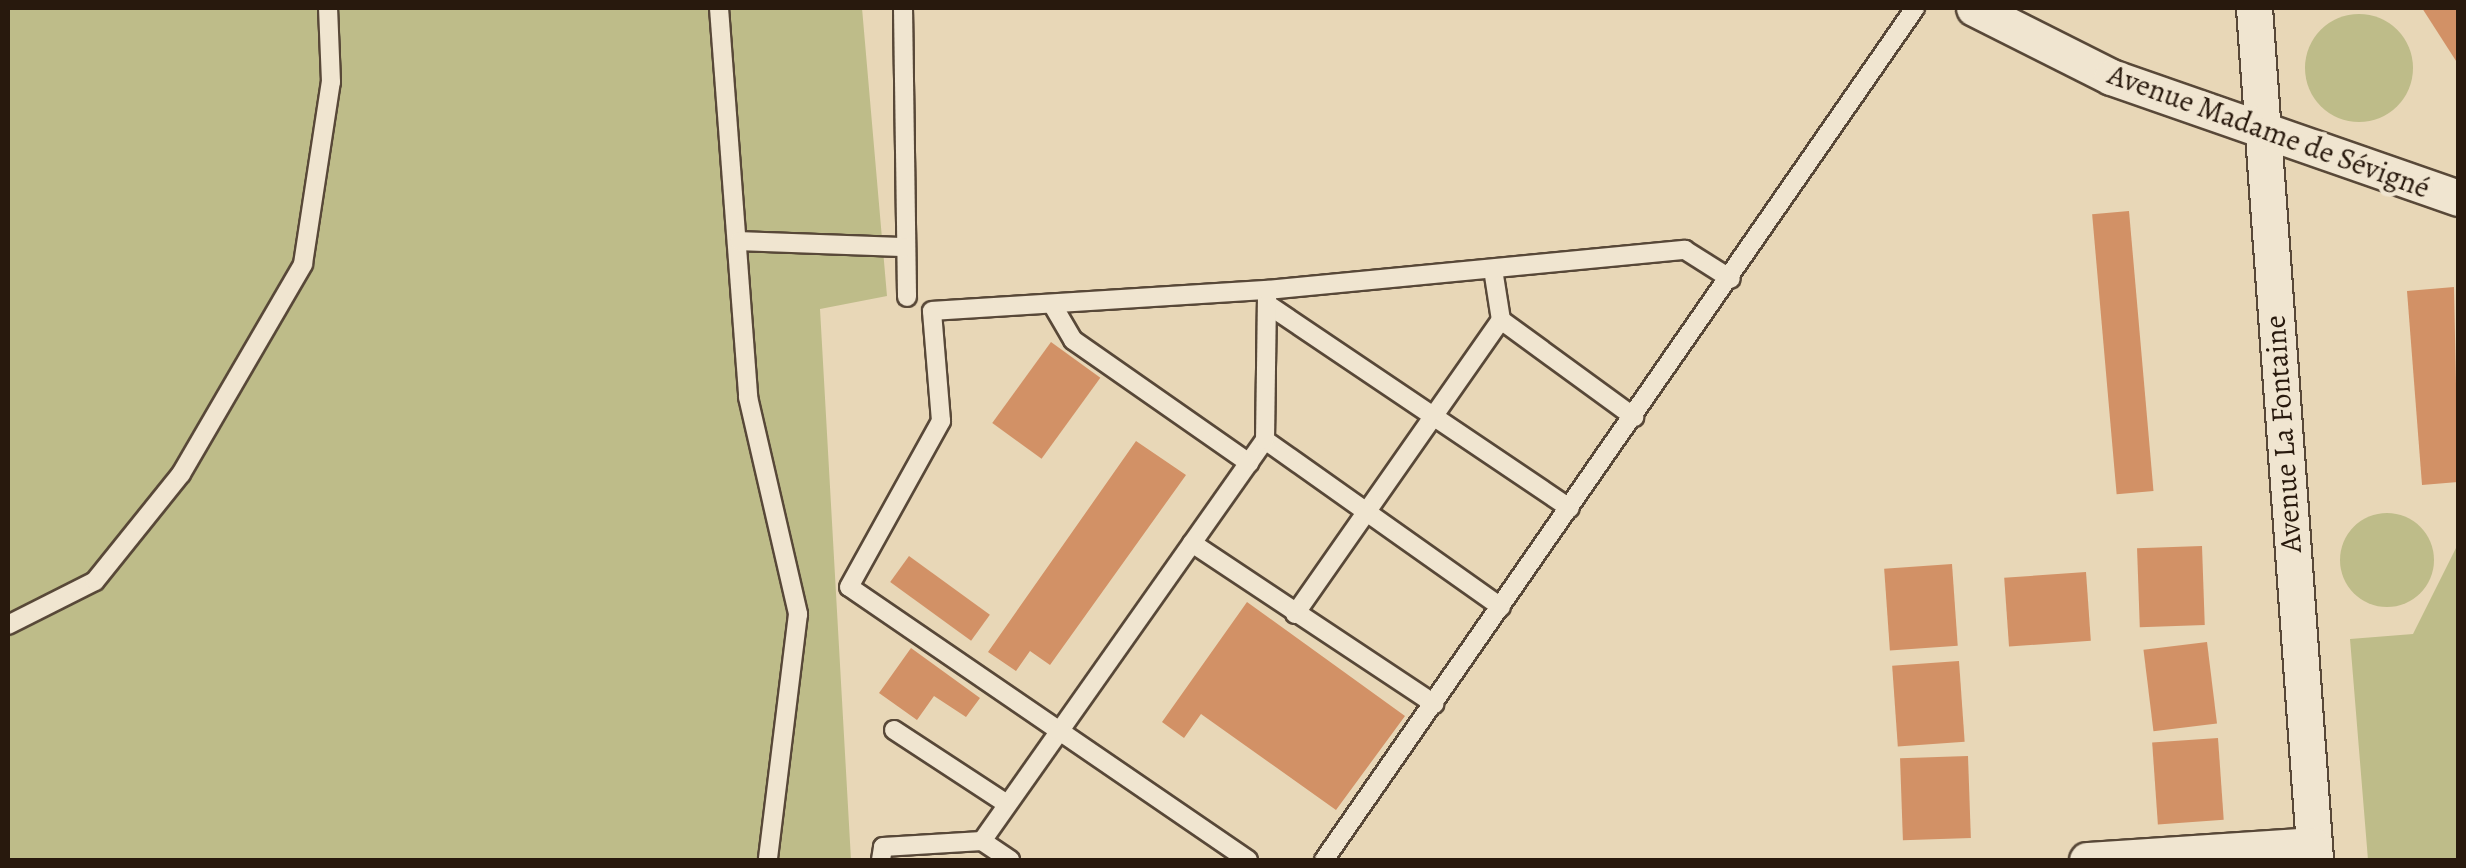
<!DOCTYPE html>
<html>
<head>
<meta charset="utf-8">
<style>
  body { margin:0 }
  #map { position:relative; width:2466px; height:868px; overflow:hidden; background:#e8d7b7; font-family:Alegreya,serif }
  div>[style] { position:absolute }
  .green>* { inset:0; background:#bebc89 }
  .round { border-radius:50% }
  .building>* { inset:0; background:#d29166; transform-origin:0 0 }
  .roads { filter:drop-shadow(2px 0 #584838) drop-shadow(-2px 0 #584838) drop-shadow(0 2px #584838) drop-shadow(0 -2px #584838) }
  .service>* { height:18px; margin:-9px; padding:0 9px; transform-origin:9px; border-radius:9px; background:#f0e5d0 }
  .minor>* { height:35px; margin:-17.5px; padding:0 17.5px; transform-origin:17.5px; border-radius:17.5px; background:#f0e5d0 }
  span { translate:-50% -50%; white-space:nowrap; text-align:center; line-height:1.15; -webkit-text-stroke:9px #f0e5d0; paint-order:stroke }
  .street-label { font-size:30px; color:#28190d }
  .frame { position:absolute; inset:0; border:10px solid #28190d; pointer-events:none }
</style>
</head>
<body>
<div id="map">
  <div class="green">
    <i style="clip-path:polygon(8px 8px,862px 8px,887px 296px,820px 309px,851px 860px,8px 860px)"></i>
    <i class="round" style="left:2305px;top:14px;width:108px;height:108px"></i>
    <i class="round" style="left:2340px;top:513px;width:94px;height:94px"></i>
    <i style="clip-path:polygon(2458px 544px,2458px 860px,2368px 860px,2350px 639px,2413px 634px)"></i>
  </div>
  <div class="building">
    <i style="clip-path:polygon(2422px 8px,2458px 8px,2458px 64px)"></i>
    <i style="left:2129px;top:211px;width:281px;height:37px;rotate:85deg"></i>
    <i style="clip-path:polygon(2454px 287px,2458px 482px,2422px 485px,2407px 291px)"></i>
    <i style="left:1051px;top:342px;width:61px;height:100px;rotate:36deg"></i>
    <i style="clip-path:polygon(1136px 441px,1186px 475px,1050px 665px,1030px 651px,1016px 671px,988px 652px)"></i>
    <i style="left:2202px;top:546px;width:79px;height:65px;rotate:88deg"></i>
    <i style="left:909px;top:556px;width:100px;height:32px;rotate:36deg"></i>
    <i style="left:1952px;top:564px;width:82px;height:68px;rotate:86deg"></i>
    <i style="left:2086px;top:572px;width:69px;height:82px;rotate:86deg"></i>
    <i style="clip-path:polygon(1247px 602px,1405px 716px,1336px 810px,1201px 714px,1184px 738px,1162px 722px)"></i>
    <i style="left:2207px;top:642px;width:82px;height:64px;rotate:83deg"></i>
    <i style="clip-path:polygon(911px 648px,980px 698px,966px 717px,934px 696px,917px 720px,879px 693px)"></i>
    <i style="left:1959px;top:661px;width:81px;height:67px;rotate:86deg"></i>
    <i style="left:2218px;top:738px;width:82px;height:66px;rotate:86deg"></i>
    <i style="left:1968px;top:756px;width:82px;height:68px;rotate:88deg"></i>
  </div>
  <div class="roads">
    <div class="service">
      <i style="left:719px;top:8px;width:390px;rotate:85.7deg"></i>
      <i style="left:748px;top:397px;width:223px;rotate:77deg"></i>
      <i style="left:798px;top:614px;width:248px;rotate:97deg"></i>
      <i style="left:903px;top:8px;width:289px;rotate:89.2deg"></i>
      <i style="left:739px;top:241px;width:167px;rotate:2.1deg"></i>
      <i style="left:1493px;top:269px;width:52px;rotate:81.1deg"></i>
      <i style="left:1052px;top:304px;width:42px;rotate:59.7deg"></i>
      <i style="left:1073px;top:340px;width:215px;rotate:34.9deg"></i>
      <i style="left:1267px;top:304px;width:365px;rotate:34deg"></i>
      <i style="left:1265px;top:440px;width:289px;rotate:35.3deg"></i>
      <i style="left:1192px;top:543px;width:291px;rotate:33.6deg"></i>
      <i style="left:1295px;top:614px;width:359px;rotate:-55deg"></i>
      <i style="left:1501px;top:320px;width:165px;rotate:36.1deg"></i>
      <i style="left:8px;top:625px;width:97px;rotate:-26.8deg"></i>
      <i style="left:95px;top:581px;width:137px;rotate:-51.2deg"></i>
      <i style="left:181px;top:474px;width:243px;rotate:-59.8deg"></i>
      <i style="left:303px;top:264px;width:184px;rotate:-81.3deg"></i>
      <i style="left:331px;top:82px;width:74px;rotate:-92.3deg"></i>
      <i style="left:894px;top:730px;width:135px;rotate:33.2deg"></i>
      <i style="left:982px;top:841px;width:491px;rotate:-54.8deg"></i>
      <i style="left:1265px;top:440px;width:150px;rotate:-89.2deg"></i>
      <i style="left:881px;top:860px;width:13px;rotate:-81deg"></i>
      <i style="left:883px;top:847px;width:99px;rotate:-3.5deg"></i>
      <i style="left:982px;top:841px;width:34px;rotate:34deg"></i>
      <i style="left:1248px;top:860px;width:483px;rotate:-145.6deg"></i>
      <i style="left:849px;top:587px;width:190px;rotate:-61deg"></i>
      <i style="left:941px;top:421px;width:110px;rotate:-94.7deg"></i>
      <i style="left:932px;top:311px;width:336px;rotate:-3.6deg"></i>
      <i style="left:1267px;top:290px;width:420px;rotate:-5.5deg"></i>
      <i style="left:1685px;top:250px;width:54px;rotate:32.2deg"></i>
      <i style="left:1324px;top:860px;width:1037px;rotate:-55.25deg"></i>
    </div>
    <div class="minor">
      <i style="left:1974px;top:8px;width:153px;rotate:26.7deg"></i>
      <i style="left:2111px;top:77px;width:367px;rotate:19.2deg"></i>
      <i style="left:2254px;top:8px;width:854px;rotate:85.9deg"></i>
      <i style="left:2087px;top:860px;width:226px;rotate:-3.8deg"></i>
    </div>
  </div>
  <div class="street-label">
    <span style="left:2269px;top:131px;rotate:20deg">Avenue Madame de Sévigné</span>
    <span style="left:2283px;top:434px;rotate:-94deg">Avenue La Fontaine</span>
  </div>
  <div class="frame"></div>
</div>
</body>
</html>
